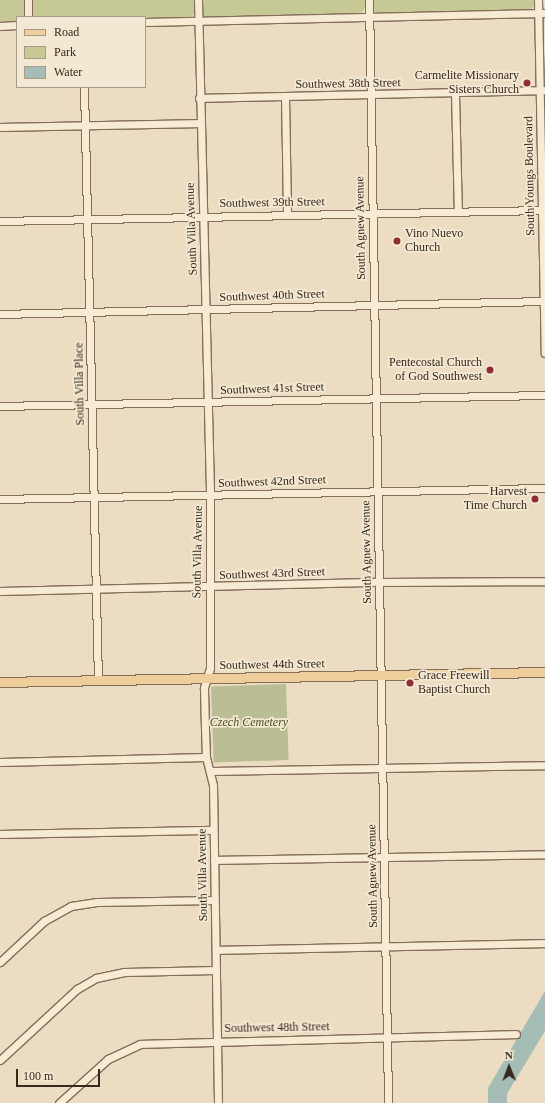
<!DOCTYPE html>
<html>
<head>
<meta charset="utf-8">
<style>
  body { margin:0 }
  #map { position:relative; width:545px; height:1103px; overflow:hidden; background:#ecddc2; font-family:Georgia,serif }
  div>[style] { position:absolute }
  .green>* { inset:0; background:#c6c996 }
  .cemetery>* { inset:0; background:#bbbe95; transform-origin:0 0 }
  .water>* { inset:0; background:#a4beb5 }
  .roads { filter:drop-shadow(1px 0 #846e5a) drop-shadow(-1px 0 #846e5a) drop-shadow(0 1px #846e5a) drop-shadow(0 -1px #846e5a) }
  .minor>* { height:7px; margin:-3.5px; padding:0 3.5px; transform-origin:3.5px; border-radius:3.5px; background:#f7ebd4 }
  .major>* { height:9px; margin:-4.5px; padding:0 4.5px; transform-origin:4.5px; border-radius:4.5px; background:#eecf9b }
  .dots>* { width:11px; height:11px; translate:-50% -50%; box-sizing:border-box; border:2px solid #f3e8d1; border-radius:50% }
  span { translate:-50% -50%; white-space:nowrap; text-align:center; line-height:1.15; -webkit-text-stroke:3.5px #f3e8d1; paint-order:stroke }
  .poi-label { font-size:12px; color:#35281e }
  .right { translate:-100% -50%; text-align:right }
  .left { translate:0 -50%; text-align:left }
  .street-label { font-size:12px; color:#35281e }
  .park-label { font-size:12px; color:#485025; font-style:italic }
  .legend { position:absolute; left:16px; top:16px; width:130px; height:72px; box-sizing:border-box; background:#f3e8d1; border:1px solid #a79b89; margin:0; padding:5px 7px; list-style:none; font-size:12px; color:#35281e }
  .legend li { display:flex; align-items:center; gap:8px; height:20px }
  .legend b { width:20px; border:1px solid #a79b89 }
  .north { position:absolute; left:489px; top:1047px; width:40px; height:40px; -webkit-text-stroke:3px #f3e8d1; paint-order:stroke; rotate:359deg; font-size:11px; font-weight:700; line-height:16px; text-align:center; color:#35281e }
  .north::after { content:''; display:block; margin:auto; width:14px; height:18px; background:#35281e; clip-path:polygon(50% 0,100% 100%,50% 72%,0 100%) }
  .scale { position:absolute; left:16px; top:1069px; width:84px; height:18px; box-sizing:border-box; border:2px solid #35281e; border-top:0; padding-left:5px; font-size:12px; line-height:14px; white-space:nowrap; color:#35281e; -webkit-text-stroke:3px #f3e8d1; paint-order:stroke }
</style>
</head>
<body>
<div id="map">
  <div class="green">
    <i style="clip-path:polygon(0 0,25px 0,24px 17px,17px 17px,17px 22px,0 23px)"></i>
    <i style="clip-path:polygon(31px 0,194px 0,194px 13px,191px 18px,145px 20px,145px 17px,32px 17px)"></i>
    <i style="clip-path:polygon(201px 0,365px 0,365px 8px,360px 15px,204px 17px)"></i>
    <i style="clip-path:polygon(372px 0,535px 0,535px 5px,529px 11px,378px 14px,373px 10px)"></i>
  </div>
  <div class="cemetery">
    <i style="left:286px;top:684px;width:76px;height:75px;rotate:88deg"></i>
  </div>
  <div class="water">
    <i style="clip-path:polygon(545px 991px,545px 1031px,507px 1094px,507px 1103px,488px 1103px,488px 1088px)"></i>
  </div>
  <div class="roads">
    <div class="minor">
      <i style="left:28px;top:0;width:17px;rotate:90deg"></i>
      <i style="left:198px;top:0;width:495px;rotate:88.6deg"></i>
      <i style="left:210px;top:495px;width:173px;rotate:90deg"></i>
      <i style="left:210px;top:668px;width:21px;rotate:107deg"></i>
      <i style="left:204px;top:688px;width:41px;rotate:88.6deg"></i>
      <i style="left:205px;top:729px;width:28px;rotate:88deg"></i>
      <i style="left:206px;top:757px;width:29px;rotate:76deg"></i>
      <i style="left:213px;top:785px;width:318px;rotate:89.1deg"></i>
      <i style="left:369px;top:0;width:1103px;rotate:89.01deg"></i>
      <i style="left:538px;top:0;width:353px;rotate:88.9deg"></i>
      <i style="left:145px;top:22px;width:400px;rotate:-1.3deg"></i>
      <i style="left:0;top:26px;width:17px;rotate:-3deg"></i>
      <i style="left:84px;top:87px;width:594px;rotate:88.65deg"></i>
      <i style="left:455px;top:93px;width:119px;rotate:88.6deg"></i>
      <i style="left:285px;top:96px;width:118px;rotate:89deg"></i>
      <i style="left:199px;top:98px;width:346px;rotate:-1.3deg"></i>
      <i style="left:0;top:127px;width:200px;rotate:-1.1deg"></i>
      <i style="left:0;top:221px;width:545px;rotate:-1.16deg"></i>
      <i style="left:0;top:314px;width:545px;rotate:-1.37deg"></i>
      <i style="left:0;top:406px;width:545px;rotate:-1.16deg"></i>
      <i style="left:0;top:499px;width:545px;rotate:-1.16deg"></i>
      <i style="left:0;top:591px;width:379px;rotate:-1.4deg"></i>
      <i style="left:379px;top:582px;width:166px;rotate:-0.3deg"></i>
      <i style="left:0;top:762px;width:206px;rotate:-1.4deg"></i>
      <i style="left:211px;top:771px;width:334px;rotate:-1deg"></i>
      <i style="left:0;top:834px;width:213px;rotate:-1.1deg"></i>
      <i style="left:214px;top:860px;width:331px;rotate:-1deg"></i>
      <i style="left:216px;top:950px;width:329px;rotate:-1.2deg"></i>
      <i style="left:0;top:962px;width:60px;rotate:-43deg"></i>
      <i style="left:44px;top:921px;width:31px;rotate:-29deg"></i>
      <i style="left:71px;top:906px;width:26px;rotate:-9deg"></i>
      <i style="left:97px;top:902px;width:117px;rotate:-1deg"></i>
      <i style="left:0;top:1060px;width:105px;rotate:-42.7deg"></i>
      <i style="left:77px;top:989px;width:22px;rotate:-30deg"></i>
      <i style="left:96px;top:978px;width:29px;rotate:-12deg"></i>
      <i style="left:124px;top:972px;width:92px;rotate:-1.2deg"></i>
      <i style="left:59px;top:1103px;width:66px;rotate:-41.9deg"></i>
      <i style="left:108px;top:1059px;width:35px;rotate:-25deg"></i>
      <i style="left:140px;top:1044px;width:376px;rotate:-1.5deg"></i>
    </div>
    <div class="major">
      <i style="left:0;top:682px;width:545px;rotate:-1.05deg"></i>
    </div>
  </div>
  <div class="dots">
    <i style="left:527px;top:83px;background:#902d33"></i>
    <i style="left:397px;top:241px;background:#902d33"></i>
    <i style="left:490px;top:370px;background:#902d33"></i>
    <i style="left:535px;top:499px;background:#902d33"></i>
    <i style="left:410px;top:683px;background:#902d33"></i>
  </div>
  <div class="poi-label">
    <span class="right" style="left:519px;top:83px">Carmelite Missionary<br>Sisters Church</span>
    <span class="left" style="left:405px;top:241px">Vino Nuevo<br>Church</span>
    <span class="right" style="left:482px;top:370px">Pentecostal Church<br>of God Southwest</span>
    <span class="right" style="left:527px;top:499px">Harvest<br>Time Church</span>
    <span class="left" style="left:418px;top:683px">Grace Freewill<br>Baptist Church</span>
  </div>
  <div class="street-label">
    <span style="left:348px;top:84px;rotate:-1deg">Southwest 38th Street</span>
    <span style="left:530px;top:176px;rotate:-91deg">South Youngs Boulevard</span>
    <span style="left:272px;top:203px;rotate:-1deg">Southwest 39th Street</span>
    <span style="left:361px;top:228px;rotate:-91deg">South Agnew Avenue</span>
    <span style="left:192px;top:229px;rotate:-92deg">South Villa Avenue</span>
    <span style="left:272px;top:296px;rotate:-2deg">Southwest 40th Street</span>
    <span style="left:80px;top:384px;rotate:-91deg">South Villa Place</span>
    <span style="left:272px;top:389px;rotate:-2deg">Southwest 41st Street</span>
    <span style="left:272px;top:482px;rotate:-2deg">Southwest 42nd Street</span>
    <span style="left:198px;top:552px;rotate:-89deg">South Villa Avenue</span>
    <span style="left:367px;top:552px;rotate:-91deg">South Agnew Avenue</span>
    <span style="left:272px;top:574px;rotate:-2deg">Southwest 43rd Street</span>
    <span style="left:272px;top:665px;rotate:-1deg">Southwest 44th Street</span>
    <span style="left:203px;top:875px;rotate:-91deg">South Villa Avenue</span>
    <span style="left:373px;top:876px;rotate:-91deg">South Agnew Avenue</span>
    <span style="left:277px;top:1028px;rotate:-1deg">Southwest 48th Street</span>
  </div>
  <div class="park-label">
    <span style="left:249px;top:723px">Czech Cemetery</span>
  </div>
  <ul class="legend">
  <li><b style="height:5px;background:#eecf9b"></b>Road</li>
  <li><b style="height:11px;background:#c6c996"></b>Park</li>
  <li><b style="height:11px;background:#a4beb5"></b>Water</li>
  </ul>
  <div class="north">N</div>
  <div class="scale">100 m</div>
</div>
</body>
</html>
